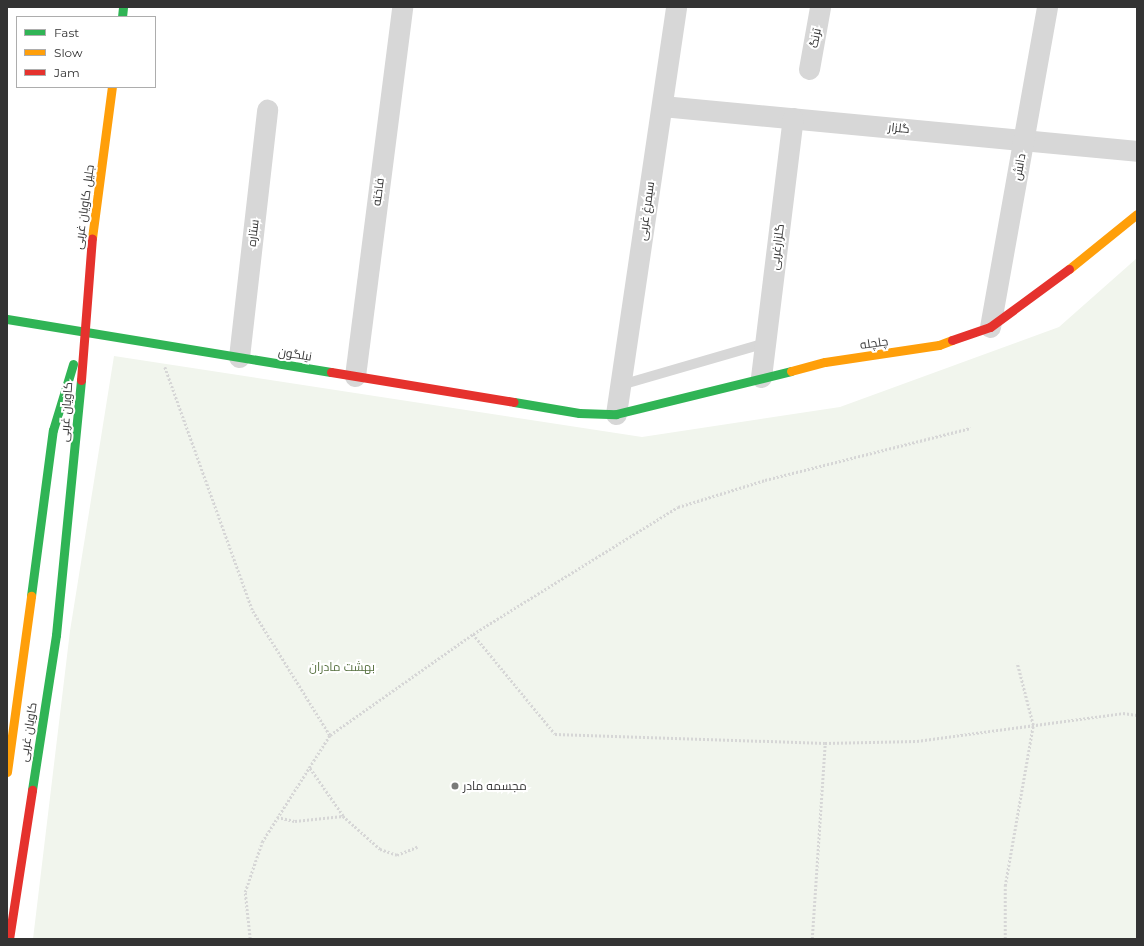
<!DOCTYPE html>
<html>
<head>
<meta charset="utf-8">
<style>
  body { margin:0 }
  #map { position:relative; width:1144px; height:946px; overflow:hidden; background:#fff; font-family:Montserrat,Cairo,sans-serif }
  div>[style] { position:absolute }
  .green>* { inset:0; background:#f1f5ed }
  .path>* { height:2.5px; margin-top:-1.25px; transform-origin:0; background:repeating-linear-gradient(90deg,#d6d6d6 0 2px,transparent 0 4px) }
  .lane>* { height:10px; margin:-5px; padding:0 5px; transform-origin:5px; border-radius:5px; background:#d7d7d7 }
  .street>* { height:21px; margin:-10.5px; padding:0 10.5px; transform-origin:10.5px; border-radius:10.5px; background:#d7d7d7 }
  .fast>* { height:9px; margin:-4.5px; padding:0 4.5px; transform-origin:4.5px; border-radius:4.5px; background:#30b455 }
  .slow>* { height:9px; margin:-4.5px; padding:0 4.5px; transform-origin:4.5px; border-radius:4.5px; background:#ff9f0a }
  .jam>* { height:9px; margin:-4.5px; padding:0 4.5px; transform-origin:4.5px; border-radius:4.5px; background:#e5322d }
  .dots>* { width:11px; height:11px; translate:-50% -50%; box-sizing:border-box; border:2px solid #fff; border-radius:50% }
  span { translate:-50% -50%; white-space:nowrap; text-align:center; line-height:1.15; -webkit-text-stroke:4px #fff; paint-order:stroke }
  .street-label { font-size:12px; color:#333 }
  .park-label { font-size:12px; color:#56703f }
  .poi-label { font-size:12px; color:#333 }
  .left { translate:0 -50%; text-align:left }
  .frame { position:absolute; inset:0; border:8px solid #333; pointer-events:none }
  .legend { position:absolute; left:16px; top:16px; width:140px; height:72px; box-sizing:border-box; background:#fff; border:1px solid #adadad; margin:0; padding:5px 7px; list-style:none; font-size:12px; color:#333 }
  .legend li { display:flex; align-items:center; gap:8px; height:20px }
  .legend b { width:20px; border:1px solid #adadad }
</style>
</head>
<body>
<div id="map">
  <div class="green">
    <i style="clip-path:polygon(1137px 258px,1137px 939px,33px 939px,70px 631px,114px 356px,642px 437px,840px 407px,1059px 327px)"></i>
  </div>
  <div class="path">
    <i style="left:165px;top:367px;width:259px;rotate:70.2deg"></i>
    <i style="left:253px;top:611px;width:146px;rotate:58.2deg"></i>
    <i style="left:473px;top:634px;width:129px;rotate:50.6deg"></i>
    <i style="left:555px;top:734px;width:270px;rotate:1.9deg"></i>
    <i style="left:825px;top:743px;width:92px;rotate:-1.2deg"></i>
    <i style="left:917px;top:741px;width:208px;rotate:-7.7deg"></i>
    <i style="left:1123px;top:713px;width:14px;rotate:8deg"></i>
    <i style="left:343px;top:816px;width:50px;rotate:41.7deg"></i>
    <i style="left:380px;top:849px;width:18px;rotate:19deg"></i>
    <i style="left:397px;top:855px;width:22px;rotate:-22deg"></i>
    <i style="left:277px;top:817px;width:18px;rotate:13deg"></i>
    <i style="left:295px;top:821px;width:48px;rotate:-5.9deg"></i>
    <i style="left:343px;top:816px;width:60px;rotate:-124.8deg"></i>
    <i style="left:250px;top:939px;width:47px;rotate:-96.1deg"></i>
    <i style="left:245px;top:892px;width:53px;rotate:-71.2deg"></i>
    <i style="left:262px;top:842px;width:127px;rotate:-57.6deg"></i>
    <i style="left:330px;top:735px;width:175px;rotate:-35.2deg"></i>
    <i style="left:473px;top:634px;width:241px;rotate:-31.8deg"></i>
    <i style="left:678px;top:507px;width:91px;rotate:-17.2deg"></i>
    <i style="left:765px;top:480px;width:212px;rotate:-14.2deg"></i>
    <i style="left:812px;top:939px;width:196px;rotate:-86.2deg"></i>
    <i style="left:1005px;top:939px;width:53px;rotate:-90deg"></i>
    <i style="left:1005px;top:886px;width:163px;rotate:-80.1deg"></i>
    <i style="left:1033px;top:725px;width:64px;rotate:-104.5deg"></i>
  </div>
  <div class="lane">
    <i style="left:621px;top:385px;width:151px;rotate:-16.2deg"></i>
  </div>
  <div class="street">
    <i style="left:809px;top:69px;width:63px;rotate:-79.9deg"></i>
    <i style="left:662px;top:106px;width:477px;rotate:5.4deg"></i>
    <i style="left:990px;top:327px;width:325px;rotate:-79.9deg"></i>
    <i style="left:239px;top:357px;width:249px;rotate:-83.5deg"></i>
    <i style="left:355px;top:376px;width:372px;rotate:-82.7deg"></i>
    <i style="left:761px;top:377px;width:261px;rotate:-83deg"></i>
    <i style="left:616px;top:414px;width:411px;rotate:-81.6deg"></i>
  </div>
  <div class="fast">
    <i style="left:122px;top:17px;width:10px;rotate:-84deg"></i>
    <i style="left:7px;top:319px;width:328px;rotate:9.3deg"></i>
    <i style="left:514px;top:402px;width:66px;rotate:9.6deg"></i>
    <i style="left:579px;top:413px;width:37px;rotate:2deg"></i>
    <i style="left:616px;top:414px;width:180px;rotate:-13.8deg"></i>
    <i style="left:31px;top:596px;width:167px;rotate:-82.5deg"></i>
    <i style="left:53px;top:430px;width:69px;rotate:-73.1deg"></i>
    <i style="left:32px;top:790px;width:157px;rotate:-81.2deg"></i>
    <i style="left:56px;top:635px;width:256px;rotate:-84.4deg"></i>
  </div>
  <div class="slow">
    <i style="left:92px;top:238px;width:152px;rotate:-82.5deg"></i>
    <i style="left:1069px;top:269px;width:87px;rotate:-39deg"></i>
    <i style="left:791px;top:371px;width:35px;rotate:-15deg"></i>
    <i style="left:825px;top:362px;width:115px;rotate:-8.5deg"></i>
    <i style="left:939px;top:345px;width:14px;rotate:-21deg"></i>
    <i style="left:7px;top:772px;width:178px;rotate:-82.2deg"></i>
  </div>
  <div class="jam">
    <i style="left:952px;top:340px;width:40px;rotate:-18.9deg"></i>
    <i style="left:990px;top:327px;width:98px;rotate:-36.3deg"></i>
    <i style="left:331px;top:372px;width:185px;rotate:9.3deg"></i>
    <i style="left:81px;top:380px;width:142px;rotate:-85.6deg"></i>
    <i style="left:9px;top:939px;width:151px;rotate:-81.2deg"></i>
  </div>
  <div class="dots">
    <i style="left:455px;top:786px;background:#7a7a7a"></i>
  </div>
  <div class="street-label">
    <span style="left:815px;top:38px;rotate:-79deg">ترنگ</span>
    <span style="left:899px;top:128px;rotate:6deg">گلزار</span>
    <span style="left:1019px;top:167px;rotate:-80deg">دانش</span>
    <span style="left:378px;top:192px;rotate:-83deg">فاخته</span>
    <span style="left:84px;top:207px;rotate:-82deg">جلیل کاویان غربی</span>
    <span style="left:646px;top:211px;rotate:-82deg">سیمرغ غربی</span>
    <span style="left:253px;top:233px;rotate:-83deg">ستاره</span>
    <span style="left:777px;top:247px;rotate:-83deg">گلزارغربی</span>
    <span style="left:874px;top:343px;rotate:-8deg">چلچله</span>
    <span style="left:295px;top:354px;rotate:9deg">نیلگون</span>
    <span style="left:66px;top:412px;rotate:-86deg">کاویان غربی</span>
    <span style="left:28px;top:732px;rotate:-81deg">کاویان غربی</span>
  </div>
  <div class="park-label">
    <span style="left:342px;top:667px">بهشت مادران</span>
  </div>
  <div class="poi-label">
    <span class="left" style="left:463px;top:786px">مجسمه مادر</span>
  </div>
  <div class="frame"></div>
  <ul class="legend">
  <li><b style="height:5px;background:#30b455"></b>Fast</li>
  <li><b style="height:5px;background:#ff9f0a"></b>Slow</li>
  <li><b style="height:5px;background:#e5322d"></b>Jam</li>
  </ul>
</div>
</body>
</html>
